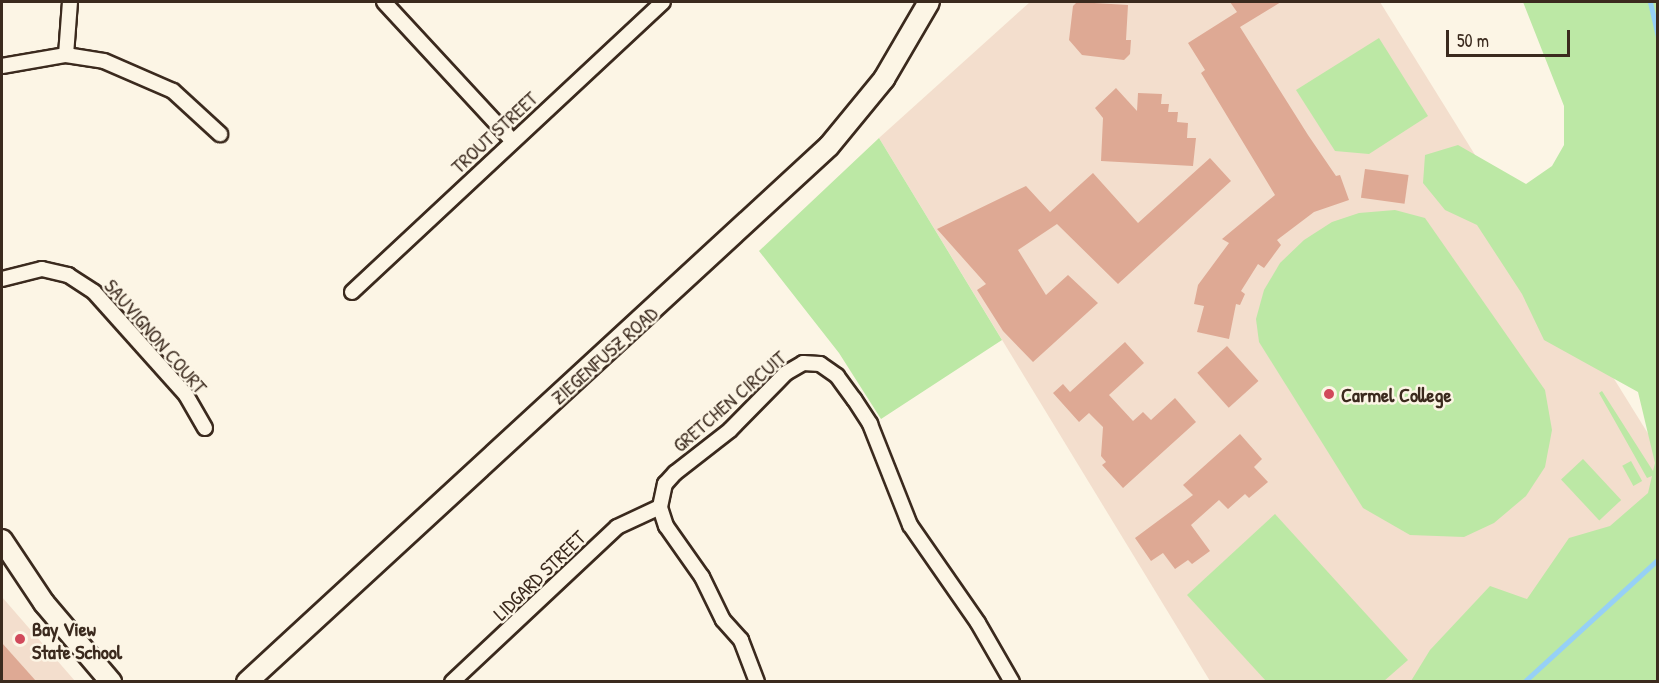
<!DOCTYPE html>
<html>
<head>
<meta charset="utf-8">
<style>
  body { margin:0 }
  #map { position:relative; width:1659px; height:683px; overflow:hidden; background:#fcf5e5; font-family:"Patrick Hand",sans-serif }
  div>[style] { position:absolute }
  .built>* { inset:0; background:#f3decd }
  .green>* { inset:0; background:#bce8a5; transform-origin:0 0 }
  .stream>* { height:5px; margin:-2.5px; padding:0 2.5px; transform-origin:2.5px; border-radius:2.5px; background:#96d0f6 }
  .building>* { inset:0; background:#dea994; transform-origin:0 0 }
  .roads { filter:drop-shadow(2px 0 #3b2a1e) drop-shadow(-2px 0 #3b2a1e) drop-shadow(0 2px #3b2a1e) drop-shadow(0 -2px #3b2a1e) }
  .street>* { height:14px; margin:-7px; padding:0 7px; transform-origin:7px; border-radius:7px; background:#fcf5e5 }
  .secondary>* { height:20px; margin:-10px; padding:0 10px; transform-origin:10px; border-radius:10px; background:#fcf5e5 }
  .dots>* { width:16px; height:16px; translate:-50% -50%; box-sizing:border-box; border:3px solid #fcf5e5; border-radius:50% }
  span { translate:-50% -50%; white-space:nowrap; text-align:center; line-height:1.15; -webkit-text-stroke:5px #fcf5e5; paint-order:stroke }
  .street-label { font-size:20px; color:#3b2a1e }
  .poi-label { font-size:20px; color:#3b2a1e; font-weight:700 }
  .left { translate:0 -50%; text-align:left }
  .frame { position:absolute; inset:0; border:3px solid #3b2a1e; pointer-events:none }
  .scale { position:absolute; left:1446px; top:30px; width:124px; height:27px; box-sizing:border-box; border:3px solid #3b2a1e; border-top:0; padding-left:8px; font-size:18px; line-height:21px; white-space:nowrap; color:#3b2a1e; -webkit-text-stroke:4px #fcf5e5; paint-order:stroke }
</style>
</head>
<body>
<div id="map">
  <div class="built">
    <i style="clip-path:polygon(1030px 2px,1380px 2px,1657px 448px,1657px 681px,1210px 681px,879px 138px)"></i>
    <i style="clip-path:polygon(2px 597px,75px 681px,2px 681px)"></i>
  </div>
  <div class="green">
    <i style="clip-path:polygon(1523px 2px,1657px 2px,1657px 681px,1411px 681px,1430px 650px,1490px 586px,1527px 599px,1569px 538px,1610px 526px,1648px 493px,1652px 476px,1647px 478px,1599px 393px,1602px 391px,1653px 471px,1655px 463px,1638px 392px,1544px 340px,1522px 294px,1477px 225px,1445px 210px,1423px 183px,1425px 155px,1458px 145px,1526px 184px,1552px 166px,1564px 145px,1564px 106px)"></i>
    <i style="clip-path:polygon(1379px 38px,1428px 116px,1369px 154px,1335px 151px,1296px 90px)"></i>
    <i style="clip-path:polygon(879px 138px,1002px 340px,881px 419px,839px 353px,759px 251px)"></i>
    <i style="clip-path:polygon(1395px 210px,1425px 218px,1545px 390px,1552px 430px,1545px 467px,1526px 496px,1494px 523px,1464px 537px,1410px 535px,1363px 508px,1259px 342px,1256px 319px,1264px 290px,1280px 263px,1304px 240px,1332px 222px,1359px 213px)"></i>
    <i style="left:1583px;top:459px;width:56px;height:30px;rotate:47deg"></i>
    <i style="left:1631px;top:461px;width:23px;height:10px;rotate:61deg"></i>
    <i style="clip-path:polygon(1275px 514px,1408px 660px,1384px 681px,1266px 681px,1187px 595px)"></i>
  </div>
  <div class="stream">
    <i style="left:1650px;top:2px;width:35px;rotate:77deg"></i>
    <i style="left:1524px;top:682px;width:182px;rotate:-42.5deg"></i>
  </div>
  <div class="building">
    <i style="clip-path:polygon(1077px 2px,1128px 5px,1126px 40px,1131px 40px,1130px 54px,1124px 60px,1082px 55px,1069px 40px,1073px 6px)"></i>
    <i style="clip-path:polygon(1230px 2px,1281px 2px,1240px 27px,1308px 135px,1336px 176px,1340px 175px,1349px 200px,1314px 212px,1277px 240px,1281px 245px,1264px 268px,1258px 264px,1241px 291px,1245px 294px,1240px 305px,1236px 304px,1229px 339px,1197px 332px,1204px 306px,1194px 304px,1198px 285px,1229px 243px,1222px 239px,1275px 195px,1201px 73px,1205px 70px,1188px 43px,1237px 12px)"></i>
    <i style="clip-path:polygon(1116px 88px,1137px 111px,1138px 93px,1162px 94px,1161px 104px,1169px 104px,1168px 112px,1178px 112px,1177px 122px,1188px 123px,1187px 138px,1196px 138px,1193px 166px,1101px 161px,1103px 118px,1095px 108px)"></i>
    <i style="clip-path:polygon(1210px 158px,1231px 181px,1118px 284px,1057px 224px,1018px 250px,1046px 295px,1068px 275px,1098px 303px,1033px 362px,1003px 331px,977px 290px,986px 284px,937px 229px,1026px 186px,1050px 212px,1093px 173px,1138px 223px)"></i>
    <i style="left:1365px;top:169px;width:44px;height:29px;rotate:8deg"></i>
    <i style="clip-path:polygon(1125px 342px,1144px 363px,1109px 395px,1133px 421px,1143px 412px,1151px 420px,1175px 398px,1196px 422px,1123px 488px,1102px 465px,1106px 462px,1101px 456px,1103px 427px,1089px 413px,1079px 422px,1053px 393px,1063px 384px,1070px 392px)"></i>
    <i style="left:1227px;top:346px;width:47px;height:40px;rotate:48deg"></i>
    <i style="clip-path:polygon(1240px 434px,1262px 459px,1254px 467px,1268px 482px,1249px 498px,1245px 494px,1228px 509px,1219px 500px,1191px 525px,1210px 551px,1192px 564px,1188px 560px,1175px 569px,1163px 553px,1151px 561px,1135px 538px,1193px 495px,1183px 485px)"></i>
    <i style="clip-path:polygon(2px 643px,36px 681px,2px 681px)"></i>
  </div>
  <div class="roads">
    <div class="street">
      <i style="left:384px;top:2px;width:188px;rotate:47.2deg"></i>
      <i style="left:66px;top:55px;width:53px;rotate:-85.7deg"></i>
      <i style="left:2px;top:66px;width:65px;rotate:-9.8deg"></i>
      <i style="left:66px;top:55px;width:38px;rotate:9deg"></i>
      <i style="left:104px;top:61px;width:75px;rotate:23.5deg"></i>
      <i style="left:173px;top:91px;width:64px;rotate:42.5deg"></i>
      <i style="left:2px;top:279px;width:41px;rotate:-14deg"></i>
      <i style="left:42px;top:269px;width:27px;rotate:13deg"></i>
      <i style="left:68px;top:275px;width:31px;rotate:33deg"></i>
      <i style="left:94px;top:292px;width:138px;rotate:48.2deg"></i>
      <i style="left:186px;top:395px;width:38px;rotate:60deg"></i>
      <i style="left:352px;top:292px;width:425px;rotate:-43deg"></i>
      <i style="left:452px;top:682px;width:226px;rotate:-43.2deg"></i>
      <i style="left:617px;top:527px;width:47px;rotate:-24.9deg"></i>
      <i style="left:757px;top:682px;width:45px;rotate:-110.9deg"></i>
      <i style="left:741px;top:640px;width:27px;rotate:-132deg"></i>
      <i style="left:723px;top:620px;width:48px;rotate:-116deg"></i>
      <i style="left:702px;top:577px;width:62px;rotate:-125.2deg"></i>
      <i style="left:666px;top:526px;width:20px;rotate:-108deg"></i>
      <i style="left:660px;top:507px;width:24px;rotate:-78deg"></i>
      <i style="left:665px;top:484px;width:15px;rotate:-48deg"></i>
      <i style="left:675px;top:473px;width:70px;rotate:-38deg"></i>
      <i style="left:730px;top:430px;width:80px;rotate:-45.5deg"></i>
      <i style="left:786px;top:373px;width:20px;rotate:-30deg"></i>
      <i style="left:803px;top:363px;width:17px;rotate:3deg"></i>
      <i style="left:820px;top:364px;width:21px;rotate:35deg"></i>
      <i style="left:837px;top:376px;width:29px;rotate:54deg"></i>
      <i style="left:854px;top:399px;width:30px;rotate:57deg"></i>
      <i style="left:870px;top:424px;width:109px;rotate:68.4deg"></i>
      <i style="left:910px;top:525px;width:119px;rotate:55.2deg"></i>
      <i style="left:978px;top:623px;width:68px;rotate:60deg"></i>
    </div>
    <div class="secondary">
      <i style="left:2px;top:540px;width:76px;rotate:56.3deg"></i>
      <i style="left:44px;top:603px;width:104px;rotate:49.7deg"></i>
      <i style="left:247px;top:682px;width:791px;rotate:-42.64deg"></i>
      <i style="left:829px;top:146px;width:87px;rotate:-50.6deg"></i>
      <i style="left:884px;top:79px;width:89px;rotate:-59.7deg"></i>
    </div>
  </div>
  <div class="dots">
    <i style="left:1329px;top:394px;background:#d1495b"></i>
    <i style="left:20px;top:639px;background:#d1495b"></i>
  </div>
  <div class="street-label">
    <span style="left:494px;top:132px;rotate:-43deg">TROUT STREET</span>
    <span style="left:156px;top:336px;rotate:49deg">SAUVIGNON COURT</span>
    <span style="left:604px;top:355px;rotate:-42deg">ZIEGENFUSZ ROAD</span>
    <span style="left:729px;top:401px;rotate:-41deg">GRETCHEN CIRCUIT</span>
    <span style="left:539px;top:575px;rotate:-44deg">LIDGARD STREET</span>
  </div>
  <div class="poi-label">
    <span class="left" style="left:1341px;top:394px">Carmel College</span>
    <span class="left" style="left:32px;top:640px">Bay View<br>State School</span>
  </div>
  <div class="frame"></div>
  <div class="scale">50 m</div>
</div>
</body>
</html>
